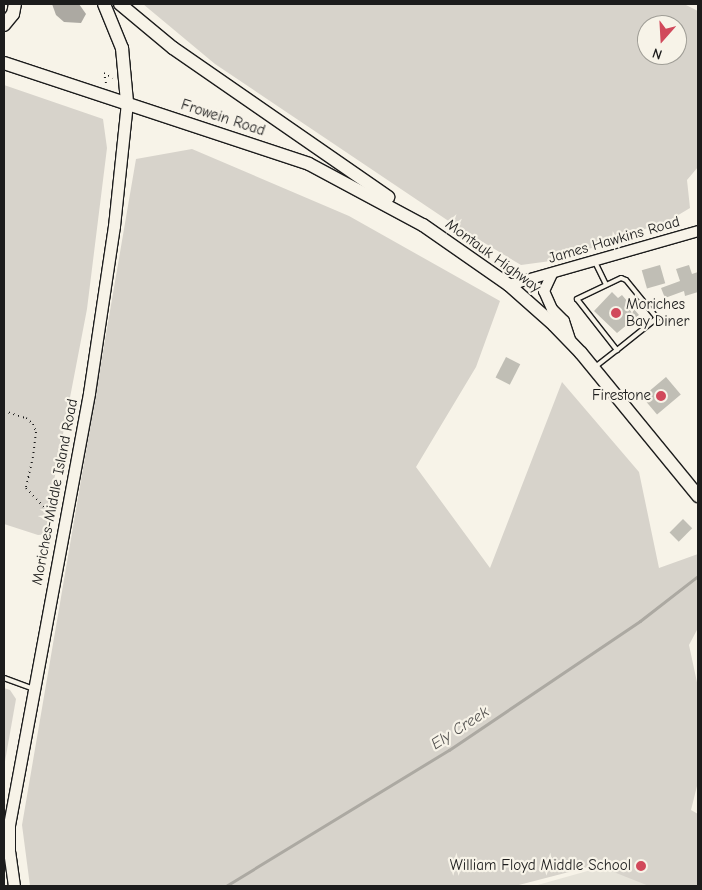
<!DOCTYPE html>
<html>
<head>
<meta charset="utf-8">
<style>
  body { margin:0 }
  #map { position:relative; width:702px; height:890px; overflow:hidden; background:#f7f3e8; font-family:"Comic Neue",sans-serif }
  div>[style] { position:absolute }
  .built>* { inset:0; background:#e6e3d9 }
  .green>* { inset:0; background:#d7d3cb }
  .water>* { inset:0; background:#aca9a2 }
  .stream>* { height:2.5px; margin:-1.25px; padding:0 1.25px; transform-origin:1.25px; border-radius:1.25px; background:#aca9a2 }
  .building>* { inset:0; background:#c0beb5; transform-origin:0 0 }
  .path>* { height:2px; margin-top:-1px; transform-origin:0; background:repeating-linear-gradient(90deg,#1c1c1c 0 1px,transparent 0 5px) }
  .roads { filter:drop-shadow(1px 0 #1c1c1c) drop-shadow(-1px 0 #1c1c1c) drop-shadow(0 1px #1c1c1c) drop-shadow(0 -1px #1c1c1c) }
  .service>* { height:4px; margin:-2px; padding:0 2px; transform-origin:2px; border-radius:2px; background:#f7f3e8 }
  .tertiary>* { height:10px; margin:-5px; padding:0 5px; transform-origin:5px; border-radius:5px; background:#f7f3e8 }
  .secondary>* { height:11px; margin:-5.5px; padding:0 5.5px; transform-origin:5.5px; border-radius:5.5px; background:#f7f3e8 }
  .primary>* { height:12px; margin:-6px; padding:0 6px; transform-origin:6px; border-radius:6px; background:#f7f3e8 }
  .dots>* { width:14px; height:14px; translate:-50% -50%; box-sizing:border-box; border:2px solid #f7f3e8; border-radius:50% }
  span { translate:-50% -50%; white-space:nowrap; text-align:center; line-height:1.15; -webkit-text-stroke:4.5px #f7f3e8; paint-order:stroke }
  .street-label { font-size:15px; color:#1c1c1c }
  .poi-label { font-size:15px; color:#1c1c1c }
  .left { translate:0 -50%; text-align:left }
  .right { translate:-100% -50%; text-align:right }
  .water-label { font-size:16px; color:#565452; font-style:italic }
  .frame { position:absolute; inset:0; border:5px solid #1c1c1c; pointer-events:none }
  .north { position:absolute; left:637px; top:15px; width:50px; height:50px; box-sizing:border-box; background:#f7f3e8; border:1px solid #9f9d96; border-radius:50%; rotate:199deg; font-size:14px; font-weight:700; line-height:20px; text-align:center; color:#1c1c1c }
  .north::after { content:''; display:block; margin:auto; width:18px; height:22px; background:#d1495b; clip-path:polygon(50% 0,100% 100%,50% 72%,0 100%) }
</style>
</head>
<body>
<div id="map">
  <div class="built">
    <i style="clip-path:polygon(680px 845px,670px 886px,534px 886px)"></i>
  </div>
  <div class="green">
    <i style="clip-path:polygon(evenodd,143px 4px,684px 4px,698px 11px,698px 167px,687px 180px,690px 208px,670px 220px,558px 260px,521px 265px,453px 224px,215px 64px,143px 4px,647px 25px,677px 25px,677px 55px,647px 55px,647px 25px)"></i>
    <i style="clip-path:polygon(4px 85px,103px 119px,107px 148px,87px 309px,48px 512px,50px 534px,38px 535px,4px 524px)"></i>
    <i style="clip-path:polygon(192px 149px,349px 216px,500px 301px,476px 367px,416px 467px,490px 568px,562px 382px,639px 472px,659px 568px,698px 554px,698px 628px,689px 645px,698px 687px,698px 782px,691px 810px,698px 814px,698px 886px,649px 886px,596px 865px,515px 886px,30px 886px,22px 825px,136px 159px)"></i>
    <i style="clip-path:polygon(4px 688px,10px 690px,16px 699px,4px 767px)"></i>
  </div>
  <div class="water">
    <i style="clip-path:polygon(52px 4px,79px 4px,86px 14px,81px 23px,64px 22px,56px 15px)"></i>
  </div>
  <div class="stream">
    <i style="left:226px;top:886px;width:261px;rotate:-31.4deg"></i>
    <i style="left:449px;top:750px;width:230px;rotate:-34deg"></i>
    <i style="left:640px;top:621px;width:73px;rotate:-37.8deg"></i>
  </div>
  <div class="building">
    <i style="left:660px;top:265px;width:19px;height:19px;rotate:74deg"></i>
    <i style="clip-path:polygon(689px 265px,692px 274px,698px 272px,698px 292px,685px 296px,684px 291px,665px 298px,661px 288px,680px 281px,676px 269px)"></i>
    <i style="clip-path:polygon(612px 292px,618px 298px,622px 295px,639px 315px,617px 333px,594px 311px)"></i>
    <i style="left:506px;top:357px;width:16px;height:23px;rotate:27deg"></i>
    <i style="left:666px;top:377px;width:23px;height:31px;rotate:50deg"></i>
    <i style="left:683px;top:519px;width:13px;height:19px;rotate:45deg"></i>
  </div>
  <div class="path">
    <i style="left:106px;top:83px;width:10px;rotate:-101deg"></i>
    <i style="left:104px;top:73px;width:10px;rotate:29deg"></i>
    <i style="left:4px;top:411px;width:23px;rotate:18deg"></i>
    <i style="left:26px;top:418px;width:9px;rotate:41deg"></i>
    <i style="left:33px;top:424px;width:9px;rotate:69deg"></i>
    <i style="left:36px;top:432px;width:25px;rotate:97deg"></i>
    <i style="left:33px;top:457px;width:32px;rotate:103deg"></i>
    <i style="left:26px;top:488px;width:42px;rotate:46.9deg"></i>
  </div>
  <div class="roads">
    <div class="service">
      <i style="left:595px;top:262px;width:25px;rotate:64deg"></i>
      <i style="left:595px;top:367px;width:28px;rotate:-38deg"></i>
      <i style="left:617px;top:350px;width:51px;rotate:-38.7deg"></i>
      <i style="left:657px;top:318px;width:49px;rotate:-129.2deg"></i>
      <i style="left:626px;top:280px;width:5px;rotate:-158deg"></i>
      <i style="left:621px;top:278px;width:49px;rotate:154.5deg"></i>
      <i style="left:577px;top:299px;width:65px;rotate:51.9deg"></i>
      <i style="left:4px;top:678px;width:30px;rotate:20deg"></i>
    </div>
    <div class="tertiary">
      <i style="left:552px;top:274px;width:19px;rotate:115deg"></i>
      <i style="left:544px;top:291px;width:20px;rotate:66deg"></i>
      <i style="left:552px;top:309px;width:17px;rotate:45deg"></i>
      <i style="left:564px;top:321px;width:20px;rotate:72deg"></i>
      <i style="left:509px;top:285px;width:197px;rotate:-15.9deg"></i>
    </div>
    <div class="secondary">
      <i style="left:14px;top:886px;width:34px;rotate:-98deg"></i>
      <i style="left:9px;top:852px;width:27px;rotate:-90deg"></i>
      <i style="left:9px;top:825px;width:439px;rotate:-79.5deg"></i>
      <i style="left:89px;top:393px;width:169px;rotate:-81.5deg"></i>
      <i style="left:114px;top:226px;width:125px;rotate:-84deg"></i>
    </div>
    <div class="primary">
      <i style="left:104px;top:4px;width:48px;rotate:67.8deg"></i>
      <i style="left:122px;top:48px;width:54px;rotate:84.7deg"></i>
      <i style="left:120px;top:4px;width:69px;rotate:39.7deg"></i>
      <i style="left:173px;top:48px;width:262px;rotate:34.7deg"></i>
      <i style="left:4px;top:25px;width:14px;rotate:-51deg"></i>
      <i style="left:13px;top:14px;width:10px;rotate:-79deg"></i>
      <i style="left:4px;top:63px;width:321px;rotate:18.3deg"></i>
      <i style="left:309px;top:164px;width:129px;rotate:28.2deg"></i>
      <i style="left:423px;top:225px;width:105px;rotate:34.9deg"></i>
      <i style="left:509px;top:285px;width:60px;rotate:41.6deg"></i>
      <i style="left:554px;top:325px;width:39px;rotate:46deg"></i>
      <i style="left:581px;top:353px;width:185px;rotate:50.7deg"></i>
    </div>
  </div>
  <div class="dots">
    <i style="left:616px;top:313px;background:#d1495b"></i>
    <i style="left:661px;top:396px;background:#d1495b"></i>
    <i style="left:641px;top:866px;background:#d1495b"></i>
  </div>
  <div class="street-label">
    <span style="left:223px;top:118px;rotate:18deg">Frowein Road</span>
    <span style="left:614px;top:240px;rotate:-16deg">James Hawkins Road</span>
    <span style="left:493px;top:256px;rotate:36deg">Montauk Highway</span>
    <span style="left:55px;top:492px;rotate:-79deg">Moriches-Middle Island Road</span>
  </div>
  <div class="poi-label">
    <span class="left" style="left:626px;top:313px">Moriches<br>Bay Diner</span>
    <span class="right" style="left:651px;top:396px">Firestone</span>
    <span class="right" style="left:631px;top:866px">William Floyd Middle School</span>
  </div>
  <div class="water-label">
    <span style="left:460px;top:728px;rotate:-33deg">Ely Creek</span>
  </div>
  <div class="frame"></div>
  <div class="north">N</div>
</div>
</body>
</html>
